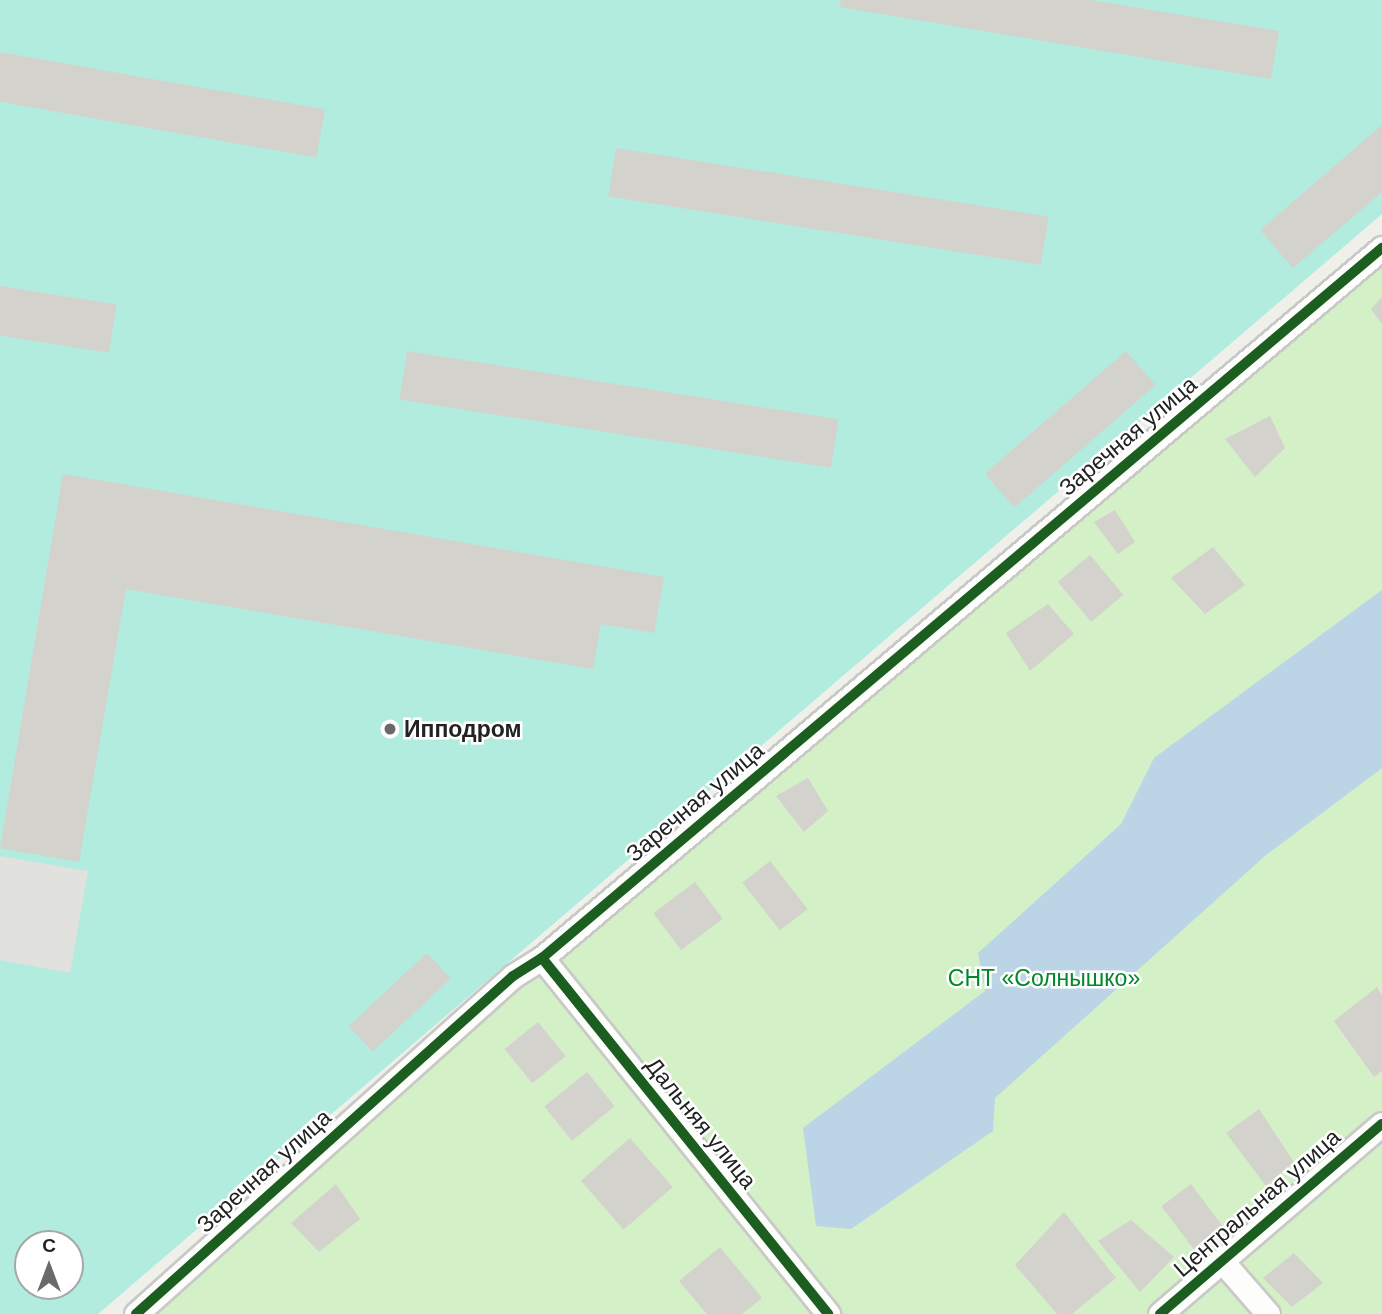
<!DOCTYPE html>
<html>
<head>
<meta charset="utf-8">
<style>
  body { margin:0 }
  #map { position:relative; width:1382px; height:1314px; overflow:hidden; background:#f0f0eb; font-family:Arial,sans-serif }
  div>[style] { position:absolute }
  .grass>* { inset:0; background:#d4f0c7 }
  .pitch>* { inset:0; background:#b2ecdf }
  .parking>* { inset:0; background:#e1e1de }
  .water>* { inset:0; background:#bbd4e6 }
  .building>* { inset:0; background:#d3d2cd; transform-origin:0 0 }
  .roads { filter:drop-shadow(2px 0 #c9c9c7) drop-shadow(-2px 0 #c9c9c7) drop-shadow(0 2px #c9c9c7) drop-shadow(0 -2px #c9c9c7) }
  .street>* { height:23px; margin:-11.5px; padding:0 11.5px; transform-origin:11.5px; border-radius:11.5px; background:#fdfdfc }
  .cycleway>* { height:10px; margin:-5px; padding:0 5px; transform-origin:5px; border-radius:5px; background:#1b5e20 }
  .dots>* { width:19px; height:19px; translate:-50% -50%; box-sizing:border-box; border:4px solid #fff; border-radius:50% }
  span { translate:-50% -50%; white-space:nowrap; text-align:center; line-height:1.15; -webkit-text-stroke:5px #fff; paint-order:stroke }
  .street-label { font-size:23px; color:#222 }
  .poi-label { font-size:23px; color:#222; font-weight:700 }
  .left { translate:0 -50%; text-align:left }
  .park-label { font-size:23px; color:#02882a }
  .north { position:absolute; left:14px; top:1230px; width:70px; height:70px; box-sizing:border-box; background:#fff; border:2px solid #a7a7a7; border-radius:50%; rotate:0deg; font-size:19px; font-weight:700; line-height:28px; text-align:center; color:#222 }
  .north::after { content:''; display:block; margin:auto; width:24px; height:32px; background:#6a6a68; clip-path:polygon(50% 0,100% 100%,50% 72%,0 100%) }
</style>
</head>
<body>
<div id="map">
  <div class="grass">
    <i style="clip-path:polygon(1382px 242px,1382px 1314px,141px 1314px,510px 987px)"></i>
  </div>
  <div class="pitch">
    <i style="clip-path:polygon(evenodd,0 0,1382px 0,1382px 214px,98px 1314px,0 1314px,0 0,28px 1244px,70px 1244px,70px 1286px,28px 1286px,28px 1244px)"></i>
  </div>
  <div class="parking">
    <i style="clip-path:polygon(0 856px,88px 871px,70px 973px,0 960px)"></i>
  </div>
  <div class="water">
    <i style="clip-path:polygon(1382px 590px,1382px 768px,1265px 856px,995px 1098px,993px 1131px,851px 1229px,816px 1226px,803px 1128px,985px 991px,978px 953px,1121px 824px,1154px 758px)"></i>
  </div>
  <div class="building">
    <i style="clip-path:polygon(841px 0,1090px 0,1279px 31px,1271px 79px,839px 7px)"></i>
    <i style="left:0;top:52px;width:330px;height:49px;rotate:10deg"></i>
    <i style="clip-path:polygon(1382px 125px,1382px 192px,1293px 268px,1260px 230px)"></i>
    <i style="left:616px;top:148px;width:438px;height:49px;rotate:9deg"></i>
    <i style="left:0;top:286px;width:118px;height:49px;rotate:9deg"></i>
    <i style="clip-path:polygon(1382px 297px,1382px 324px,1371px 309px)"></i>
    <i style="left:407px;top:351px;width:437px;height:49px;rotate:9deg"></i>
    <i style="left:1126px;top:351px;width:45px;height:187px;rotate:49deg"></i>
    <i style="clip-path:polygon(1270px 416px,1285px 448px,1255px 477px,1225px 439px)"></i>
    <i style="clip-path:polygon(63px 474px,664px 577px,654px 633px,601px 624px,593px 669px,126px 589px,79px 862px,0 848px)"></i>
    <i style="clip-path:polygon(1115px 510px,1135px 542px,1118px 554px,1094px 522px)"></i>
    <i style="clip-path:polygon(1213px 547px,1245px 585px,1205px 614px,1171px 578px)"></i>
    <i style="left:1090px;top:555px;width:52px;height:42px;rotate:50deg"></i>
    <i style="clip-path:polygon(1048px 604px,1074px 634px,1030px 671px,1006px 633px)"></i>
    <i style="clip-path:polygon(808px 778px,828px 811px,804px 832px,776px 796px)"></i>
    <i style="left:770px;top:861px;width:61px;height:35px;rotate:52deg"></i>
    <i style="left:695px;top:882px;width:46px;height:52px;rotate:53deg"></i>
    <i style="left:427px;top:953px;width:35px;height:107px;rotate:47deg"></i>
    <i style="clip-path:polygon(1377px 987px,1382px 995px,1382px 1071px,1374px 1077px,1334px 1021px)"></i>
    <i style="left:538px;top:1022px;width:44px;height:43px;rotate:51deg"></i>
    <i style="left:587px;top:1072px;width:44px;height:55px;rotate:51deg"></i>
    <i style="clip-path:polygon(1259px 1109px,1294px 1162px,1266px 1186px,1226px 1133px)"></i>
    <i style="left:630px;top:1138px;width:65px;height:65px;rotate:49deg"></i>
    <i style="clip-path:polygon(336px 1184px,360px 1219px,319px 1252px,291px 1223px)"></i>
    <i style="left:1191px;top:1184px;width:55px;height:37px;rotate:53deg"></i>
    <i style="clip-path:polygon(1064px 1212px,1116px 1278px,1072px 1314px,1057px 1314px,1015px 1265px)"></i>
    <i style="clip-path:polygon(1131px 1220px,1174px 1257px,1140px 1292px,1098px 1241px)"></i>
    <i style="clip-path:polygon(720px 1247px,762px 1298px,742px 1314px,707px 1314px,679px 1281px)"></i>
    <i style="clip-path:polygon(1294px 1253px,1323px 1283px,1292px 1307px,1263px 1278px)"></i>
  </div>
  <div class="roads">
    <div class="street">
      <i style="left:542px;top:958px;width:457px;rotate:51.2deg"></i>
      <i style="left:1222px;top:1261px;width:70px;rotate:49deg"></i>
      <i style="left:136px;top:1314px;width:506px;rotate:-41.88deg"></i>
      <i style="left:513px;top:976px;width:34px;rotate:-32deg"></i>
      <i style="left:542px;top:958px;width:1100px;rotate:-40.21deg"></i>
      <i style="left:1160px;top:1314px;width:292px;rotate:-40.6deg"></i>
    </div>
  </div>
  <div class="cycleway">
    <i style="left:542px;top:958px;width:457px;rotate:51.2deg"></i>
    <i style="left:136px;top:1314px;width:506px;rotate:-41.88deg"></i>
    <i style="left:513px;top:976px;width:34px;rotate:-32deg"></i>
    <i style="left:542px;top:958px;width:1100px;rotate:-40.21deg"></i>
    <i style="left:1160px;top:1314px;width:292px;rotate:-40.6deg"></i>
  </div>
  <div class="dots">
    <i style="left:390px;top:729px;background:#6a6a68"></i>
  </div>
  <div class="street-label">
    <span style="left:1128px;top:436px;rotate:-40deg">Заречная улица</span>
    <span style="left:695px;top:802px;rotate:-40deg">Заречная улица</span>
    <span style="left:701px;top:1123px;rotate:51deg">Дальняя улица</span>
    <span style="left:264px;top:1171px;rotate:-42deg">Заречная улица</span>
    <span style="left:1257px;top:1203px;rotate:-41deg">Центральная улица</span>
  </div>
  <div class="poi-label">
    <span class="left" style="left:404px;top:729px">Ипподром</span>
  </div>
  <div class="park-label">
    <span style="left:1044px;top:978px">СНТ «Солнышко»</span>
  </div>
  <div class="north">С</div>
</div>
</body>
</html>
